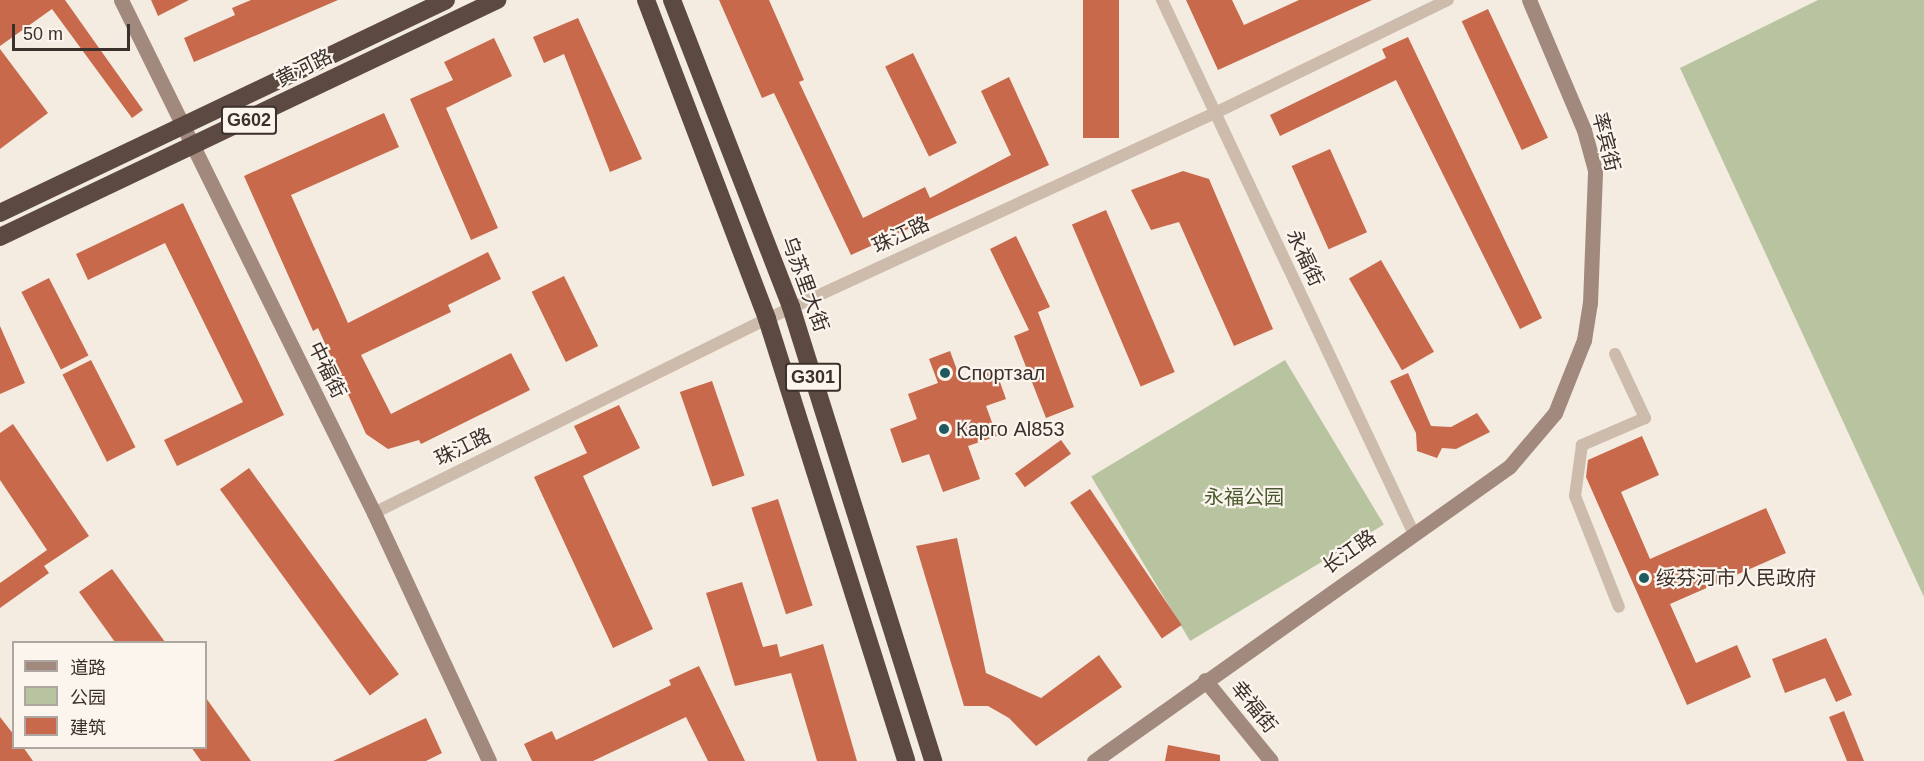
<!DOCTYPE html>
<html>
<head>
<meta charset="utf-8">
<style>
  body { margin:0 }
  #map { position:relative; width:1924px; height:761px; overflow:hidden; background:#f4ebe1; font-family:Helvetica,"Noto Sans SC",sans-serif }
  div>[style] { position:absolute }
  .green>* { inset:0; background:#b8c4a0; transform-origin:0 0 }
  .building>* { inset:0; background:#c8694b; transform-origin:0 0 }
  .street>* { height:12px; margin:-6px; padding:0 6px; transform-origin:6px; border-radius:6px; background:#cdbbac }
  .secondary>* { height:15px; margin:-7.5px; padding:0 7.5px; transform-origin:7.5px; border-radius:7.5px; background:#a18a7d }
  .highway>* { height:18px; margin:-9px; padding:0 9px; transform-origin:9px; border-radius:9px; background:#5c4a42 }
  .dots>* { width:16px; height:16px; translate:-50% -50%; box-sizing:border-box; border:3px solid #fbf5ee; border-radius:50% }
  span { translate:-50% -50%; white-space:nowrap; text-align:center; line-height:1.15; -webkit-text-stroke:4.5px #fbf5ee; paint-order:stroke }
  .shield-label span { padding:2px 4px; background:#fbf5ee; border:2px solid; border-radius:4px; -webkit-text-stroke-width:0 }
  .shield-label { font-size:18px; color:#3b302b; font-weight:700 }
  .street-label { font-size:20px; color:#3b302b }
  .poi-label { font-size:20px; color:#3b302b }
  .left { translate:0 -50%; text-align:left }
  .park-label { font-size:20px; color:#4a5a2e }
  .legend { position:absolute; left:12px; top:641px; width:195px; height:108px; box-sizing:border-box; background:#fbf5ee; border:2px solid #aea6a0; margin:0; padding:8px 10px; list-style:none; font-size:18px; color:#3b302b }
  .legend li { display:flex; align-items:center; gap:12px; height:30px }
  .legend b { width:30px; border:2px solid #aea6a0 }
  .scale { position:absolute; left:12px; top:24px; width:118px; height:27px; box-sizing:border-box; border:3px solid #3b302b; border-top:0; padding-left:8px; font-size:18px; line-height:21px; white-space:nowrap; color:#3b302b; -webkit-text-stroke:4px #fbf5ee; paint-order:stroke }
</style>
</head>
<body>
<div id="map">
  <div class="green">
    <i style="clip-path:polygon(1818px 0,1924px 0,1924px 597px,1680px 68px)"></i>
    <i style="left:1285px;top:360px;width:192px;height:226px;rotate:59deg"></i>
  </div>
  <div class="building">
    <i style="clip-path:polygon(0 0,65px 0,143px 110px,132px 118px,52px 9px,0 46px)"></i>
    <i style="clip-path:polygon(151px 0,189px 0,158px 16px)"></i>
    <i style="clip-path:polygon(251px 0,338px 0,194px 62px,184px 38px,235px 15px,232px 8px)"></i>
    <i style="clip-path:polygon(719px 0,769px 0,804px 80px,799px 82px,863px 218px,925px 187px,930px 198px,1011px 155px,981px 91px,1009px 77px,1049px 165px,851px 255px,774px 93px,762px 98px)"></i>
    <i style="left:1083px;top:0;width:36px;height:138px"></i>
    <i style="clip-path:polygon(1186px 0,1232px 0,1244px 25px,1299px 0,1372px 0,1218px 70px)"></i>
    <i style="left:1488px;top:9px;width:142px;height:29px;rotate:65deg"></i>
    <i style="clip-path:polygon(578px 18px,642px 159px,610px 172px,564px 54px,544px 63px,533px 37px)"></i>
    <i style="clip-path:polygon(1408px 37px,1542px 318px,1520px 329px,1396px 80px,1280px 136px,1270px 115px,1386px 58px,1382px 49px)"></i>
    <i style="clip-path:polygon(494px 38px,512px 76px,446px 108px,498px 228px,471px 240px,410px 99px,453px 80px,444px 62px)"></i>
    <i style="clip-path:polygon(0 49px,48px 113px,0 149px)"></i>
    <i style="left:913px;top:53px;width:100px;height:31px;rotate:64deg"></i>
    <i style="clip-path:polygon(384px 113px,399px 147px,291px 195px,348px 323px,488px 252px,501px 279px,448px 305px,451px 312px,361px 355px,391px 414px,511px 353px,530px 390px,421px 444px,419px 440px,388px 449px,366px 434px,318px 328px,313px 331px,244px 176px)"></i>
    <i style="left:1330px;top:149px;width:91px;height:42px;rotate:66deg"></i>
    <i style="clip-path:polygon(1183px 171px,1209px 179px,1273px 329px,1234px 346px,1179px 222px,1151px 230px,1131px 190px)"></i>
    <i style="clip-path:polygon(183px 203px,284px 415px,177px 466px,164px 440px,243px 402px,165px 243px,88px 280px,76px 254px)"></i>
    <i style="left:1106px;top:210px;width:176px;height:37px;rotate:67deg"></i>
    <i style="clip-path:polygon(1016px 236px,1050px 307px,1038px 312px,1074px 407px,1046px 418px,1014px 336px,1029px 330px,990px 249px)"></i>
    <i style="left:1381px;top:260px;width:106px;height:37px;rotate:60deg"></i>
    <i style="left:564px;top:276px;width:78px;height:36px;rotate:64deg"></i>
    <i style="left:49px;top:278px;width:87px;height:31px;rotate:63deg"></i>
    <i style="clip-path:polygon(0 326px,25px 383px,0 394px)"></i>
    <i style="clip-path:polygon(950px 351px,961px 381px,995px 368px,1006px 399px,986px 406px,997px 436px,968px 446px,980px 479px,943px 492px,929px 454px,902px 463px,890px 429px,917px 419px,908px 394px,938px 383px,929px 359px)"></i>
    <i style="left:91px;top:360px;width:98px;height:32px;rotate:63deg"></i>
    <i style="clip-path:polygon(1408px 373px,1431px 426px,1451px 427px,1477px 413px,1490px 432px,1456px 449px,1442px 448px,1437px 458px,1417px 451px,1416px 433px,1390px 381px)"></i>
    <i style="left:712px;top:381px;width:100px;height:34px;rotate:71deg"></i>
    <i style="clip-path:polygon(619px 405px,640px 448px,583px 476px,653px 629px,613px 648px,534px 477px,587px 453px,574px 426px)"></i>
    <i style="clip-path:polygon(13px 424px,89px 536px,44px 566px,49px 573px,0 608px,0 583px,47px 550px,0 480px,0 433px)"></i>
    <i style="clip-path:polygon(1642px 436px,1659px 475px,1621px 492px,1650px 559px,1766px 508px,1786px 553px,1670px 604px,1696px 663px,1737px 645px,1751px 677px,1687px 705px,1586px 477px,1588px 460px)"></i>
    <i style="left:1061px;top:440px;width:17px;height:57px;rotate:54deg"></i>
    <i style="left:249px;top:468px;width:255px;height:36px;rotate:54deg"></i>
    <i style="left:1090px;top:489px;width:164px;height:24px;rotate:56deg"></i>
    <i style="left:778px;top:499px;width:112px;height:28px;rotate:72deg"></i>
    <i style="clip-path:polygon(957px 538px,986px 673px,1041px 698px,1099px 655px,1122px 687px,1036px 746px,1009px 718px,988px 706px,964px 706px,916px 546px)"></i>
    <i style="clip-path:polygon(112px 569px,165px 642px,115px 642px,79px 592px)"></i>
    <i style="clip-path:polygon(742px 582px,763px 647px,777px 644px,780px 657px,823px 644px,857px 761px,817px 761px,791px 673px,735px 686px,706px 593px)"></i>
    <i style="clip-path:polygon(1826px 638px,1852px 695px,1836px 702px,1825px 678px,1785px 693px,1772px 659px)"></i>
    <i style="clip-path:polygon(699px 666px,745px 761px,708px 761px,686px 717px,593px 761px,532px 761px,524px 744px,552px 731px,556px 740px,671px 685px,669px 680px)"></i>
    <i style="clip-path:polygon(206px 698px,251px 761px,201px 761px,191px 747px,206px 747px)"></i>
    <i style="clip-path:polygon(1844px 711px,1864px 761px,1847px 761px,1829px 717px)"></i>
    <i style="clip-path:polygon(0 717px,14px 735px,14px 747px,23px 747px,33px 761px,0 761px)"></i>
    <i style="clip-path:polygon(426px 718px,442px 753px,426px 761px,333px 761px)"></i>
    <i style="clip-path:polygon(1168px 745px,1220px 755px,1220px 761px,1165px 761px)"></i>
  </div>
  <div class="street">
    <i style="left:1162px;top:0;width:588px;rotate:64.74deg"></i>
    <i style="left:1615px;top:354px;width:71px;rotate:64.9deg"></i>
    <i style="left:1645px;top:418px;width:69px;rotate:156.8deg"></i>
    <i style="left:1582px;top:445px;width:51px;rotate:97.8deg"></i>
    <i style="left:1575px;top:496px;width:119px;rotate:68.4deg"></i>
    <i style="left:374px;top:513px;width:438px;rotate:-26.3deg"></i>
    <i style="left:767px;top:319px;width:493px;rotate:-24.7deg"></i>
    <i style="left:1215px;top:113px;width:259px;rotate:-25.9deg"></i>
  </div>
  <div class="secondary">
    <i style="left:121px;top:0;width:572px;rotate:63.75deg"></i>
    <i style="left:374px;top:513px;width:273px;rotate:65.1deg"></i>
    <i style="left:1205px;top:680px;width:104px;rotate:50.8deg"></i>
    <i style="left:1094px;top:761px;width:509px;rotate:-35.32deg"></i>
    <i style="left:1509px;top:467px;width:71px;rotate:-49.6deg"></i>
    <i style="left:1555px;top:413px;width:79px;rotate:-68.3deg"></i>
    <i style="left:1584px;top:340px;width:37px;rotate:-81deg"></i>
    <i style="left:1590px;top:303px;width:133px;rotate:-87.8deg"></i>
    <i style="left:1595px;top:170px;width:41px;rotate:-105.4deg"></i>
    <i style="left:1584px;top:130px;width:141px;rotate:-112.9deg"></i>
  </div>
  <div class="highway">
    <i style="left:646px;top:0;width:341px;rotate:69.2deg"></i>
    <i style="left:767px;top:319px;width:463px;rotate:72.5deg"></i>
    <i style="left:672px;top:0;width:329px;rotate:68.8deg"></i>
    <i style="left:791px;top:307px;width:476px;rotate:72.6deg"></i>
    <i style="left:0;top:213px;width:494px;rotate:-25.5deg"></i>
    <i style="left:0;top:237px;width:551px;rotate:-25.49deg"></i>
  </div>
  <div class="dots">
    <i style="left:945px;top:373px;background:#1f5a5e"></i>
    <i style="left:944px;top:429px;background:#1f5a5e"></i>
    <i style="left:1644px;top:578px;background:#1f5a5e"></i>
  </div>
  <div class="shield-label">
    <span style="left:249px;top:120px">G602</span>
    <span style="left:813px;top:377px">G301</span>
  </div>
  <div class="street-label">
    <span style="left:304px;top:68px;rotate:-26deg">黄河路</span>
    <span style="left:1606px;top:142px;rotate:76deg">率宾街</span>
    <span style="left:901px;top:235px;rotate:-25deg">珠江路</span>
    <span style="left:1305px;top:258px;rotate:65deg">永福街</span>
    <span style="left:805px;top:284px;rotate:70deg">乌苏里大街</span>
    <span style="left:327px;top:370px;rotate:64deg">中福街</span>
    <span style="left:463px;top:447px;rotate:-26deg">珠江路</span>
    <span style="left:1349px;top:552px;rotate:-35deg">长江路</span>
    <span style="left:1254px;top:707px;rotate:51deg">幸福街</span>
  </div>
  <div class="poi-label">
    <span class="left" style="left:957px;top:373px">Спортзал</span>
    <span class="left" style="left:956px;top:429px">Карго Al853</span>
    <span class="left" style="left:1656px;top:578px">绥芬河市人民政府</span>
  </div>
  <div class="park-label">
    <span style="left:1244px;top:497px">永福公园</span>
  </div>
  <ul class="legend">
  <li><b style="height:8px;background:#a18a7d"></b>道路</li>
  <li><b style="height:16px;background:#b8c4a0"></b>公园</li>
  <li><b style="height:16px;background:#c8694b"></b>建筑</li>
  </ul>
  <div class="scale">50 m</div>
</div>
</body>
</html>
